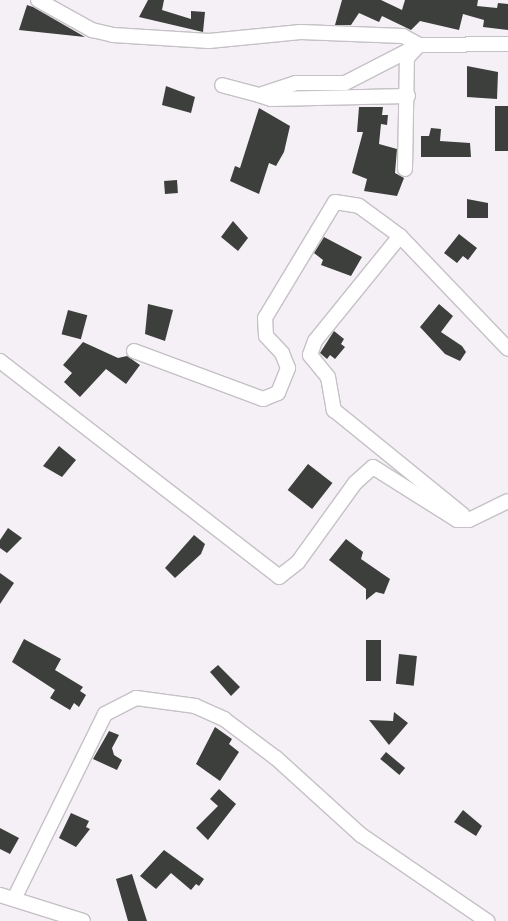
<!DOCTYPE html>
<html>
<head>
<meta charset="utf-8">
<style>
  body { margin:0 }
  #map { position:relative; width:508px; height:921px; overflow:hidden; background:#f5f0f5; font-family:Signika,sans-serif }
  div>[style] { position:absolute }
  .building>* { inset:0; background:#3c3f3b; transform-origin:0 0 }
  .roads { filter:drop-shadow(1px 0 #c5c1c6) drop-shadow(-1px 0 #c5c1c6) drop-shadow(0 1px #c5c1c6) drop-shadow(0 -1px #c5c1c6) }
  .minor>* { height:14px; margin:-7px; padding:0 7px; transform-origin:7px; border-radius:7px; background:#fff }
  span { translate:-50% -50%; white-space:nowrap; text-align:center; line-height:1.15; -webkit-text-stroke:5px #f5f0f5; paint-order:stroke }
</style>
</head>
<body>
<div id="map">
  <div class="building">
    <i style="clip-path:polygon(148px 0,164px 0,162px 10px,191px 19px,191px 11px,205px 12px,203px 32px,139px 17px)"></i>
    <i style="clip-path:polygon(342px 0,381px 0,402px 10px,405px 0,478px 0,477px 6px,497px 8px,498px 3px,508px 4px,508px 30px,483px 27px,484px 20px,463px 14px,459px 30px,420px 21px,411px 30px,382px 16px,379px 22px,359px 13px,351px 25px,335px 25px)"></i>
    <i style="clip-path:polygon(27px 5px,33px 7px,85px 37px,19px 30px)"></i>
    <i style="clip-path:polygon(467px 66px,498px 72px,497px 99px,467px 97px)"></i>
    <i style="clip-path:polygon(166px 86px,195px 97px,191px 113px,162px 105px)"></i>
    <i style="left:495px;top:106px;width:13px;height:45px"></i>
    <i style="clip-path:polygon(359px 107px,383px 107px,382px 115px,388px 115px,387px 125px,381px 124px,379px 144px,397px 149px,395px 173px,404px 178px,397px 196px,364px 191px,367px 179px,352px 173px,363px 132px,357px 132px)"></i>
    <i style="clip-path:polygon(259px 108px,290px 126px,284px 152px,276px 166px,269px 163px,259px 194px,230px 181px,235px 166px,240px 168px)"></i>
    <i style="clip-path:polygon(431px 128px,441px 129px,440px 141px,470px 143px,471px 157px,421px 157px,421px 136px,429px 136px)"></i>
    <i style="left:177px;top:180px;width:13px;height:13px;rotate:86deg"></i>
    <i style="clip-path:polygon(467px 199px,488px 203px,488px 218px,467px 218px)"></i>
    <i style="clip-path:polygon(233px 221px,248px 238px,238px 251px,221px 237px)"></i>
    <i style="clip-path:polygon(459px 234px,477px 248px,468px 260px,463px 256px,457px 263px,444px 253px)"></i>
    <i style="clip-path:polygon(324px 237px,362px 257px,351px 276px,321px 265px,323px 260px,314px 253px)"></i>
    <i style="clip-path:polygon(148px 304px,173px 310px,165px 341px,145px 334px)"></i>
    <i style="clip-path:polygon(439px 304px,453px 316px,441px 332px,462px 346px,466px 352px,460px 361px,445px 354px,420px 327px)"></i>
    <i style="left:68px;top:310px;width:20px;height:25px;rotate:15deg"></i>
    <i style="clip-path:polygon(334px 331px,344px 339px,341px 344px,345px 347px,335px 359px,330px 355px,327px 359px,320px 353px)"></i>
    <i style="clip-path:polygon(83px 342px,118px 358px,127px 356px,140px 365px,126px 384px,106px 369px,80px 397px,64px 382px,72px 373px,63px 365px)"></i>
    <i style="clip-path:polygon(59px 446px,76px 460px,62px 477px,43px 466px)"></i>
    <i style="left:308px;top:464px;width:31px;height:33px;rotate:38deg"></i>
    <i style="clip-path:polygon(8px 528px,22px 538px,7px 553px,0 548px,0 540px)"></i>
    <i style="clip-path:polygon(194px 535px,205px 544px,201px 554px,175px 578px,165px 568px)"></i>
    <i style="clip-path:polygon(346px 539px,363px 552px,361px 559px,390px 579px,384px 594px,376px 592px,366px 600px,366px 589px,329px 560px)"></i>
    <i style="clip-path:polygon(0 573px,14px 583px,0 604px)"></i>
    <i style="clip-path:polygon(24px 639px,61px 659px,55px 670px,83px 687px,80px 691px,86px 695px,79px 707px,74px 703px,70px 710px,50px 698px,55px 690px,12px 662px)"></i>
    <i style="left:366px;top:640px;width:15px;height:41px"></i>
    <i style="left:399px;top:654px;width:18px;height:30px;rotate:6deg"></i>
    <i style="clip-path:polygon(218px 665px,240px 687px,231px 696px,210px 672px)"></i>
    <i style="clip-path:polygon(394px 712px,408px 723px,389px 745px,369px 720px,393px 721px)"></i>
    <i style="clip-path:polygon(215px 727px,232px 739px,229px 744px,239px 752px,220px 781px,196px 764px)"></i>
    <i style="clip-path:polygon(109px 731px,119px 735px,112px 748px,114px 755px,122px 760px,117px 770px,93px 759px)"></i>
    <i style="left:386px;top:752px;width:25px;height:9px;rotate:40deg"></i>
    <i style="clip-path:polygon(219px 789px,236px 804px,208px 840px,196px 828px,218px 806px,210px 799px)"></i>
    <i style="clip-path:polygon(463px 810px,482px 826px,476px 836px,454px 822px)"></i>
    <i style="clip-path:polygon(71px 813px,89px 821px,86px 827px,90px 829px,76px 847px,59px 838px)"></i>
    <i style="clip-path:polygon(0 828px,19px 838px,10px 854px,0 849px)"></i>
    <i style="clip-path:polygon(164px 850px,204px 879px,199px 886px,196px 884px,191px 890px,171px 873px,156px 889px,140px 876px)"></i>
    <i style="clip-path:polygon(132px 874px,137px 890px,147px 921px,128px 921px,116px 879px)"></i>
  </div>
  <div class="roads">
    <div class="minor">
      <i style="left:38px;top:0;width:62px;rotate:29.1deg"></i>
      <i style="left:92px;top:30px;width:22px;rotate:13deg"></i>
      <i style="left:113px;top:35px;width:96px;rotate:3.6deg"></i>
      <i style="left:209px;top:41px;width:92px;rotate:-5.6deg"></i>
      <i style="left:301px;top:32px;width:102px;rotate:2.2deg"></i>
      <i style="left:403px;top:36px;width:18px;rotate:29deg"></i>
      <i style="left:419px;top:45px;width:83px;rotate:152.8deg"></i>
      <i style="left:345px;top:83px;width:49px;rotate:180deg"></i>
      <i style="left:296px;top:83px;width:39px;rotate:162deg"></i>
      <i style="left:259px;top:95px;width:38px;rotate:-165deg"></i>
      <i style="left:259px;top:95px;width:13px;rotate:18deg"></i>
      <i style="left:271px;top:99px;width:137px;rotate:-1.3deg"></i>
      <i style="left:405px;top:169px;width:111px;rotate:-89deg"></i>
      <i style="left:407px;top:58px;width:18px;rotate:-47deg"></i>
      <i style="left:419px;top:45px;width:89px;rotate:-0.6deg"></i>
      <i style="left:400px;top:236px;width:135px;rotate:129deg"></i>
      <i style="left:315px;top:341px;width:15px;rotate:110deg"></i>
      <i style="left:310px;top:355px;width:28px;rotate:51deg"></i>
      <i style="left:328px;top:377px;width:34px;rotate:80deg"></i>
      <i style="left:334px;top:410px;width:166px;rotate:39.1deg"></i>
      <i style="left:134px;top:351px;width:138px;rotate:20.4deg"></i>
      <i style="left:263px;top:399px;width:16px;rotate:-22deg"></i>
      <i style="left:278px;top:393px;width:27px;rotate:-68deg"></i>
      <i style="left:288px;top:368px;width:16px;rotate:-112deg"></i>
      <i style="left:282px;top:353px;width:23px;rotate:-133deg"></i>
      <i style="left:266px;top:336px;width:18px;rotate:-93deg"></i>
      <i style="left:265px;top:318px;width:135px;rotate:-58.9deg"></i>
      <i style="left:335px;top:202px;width:24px;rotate:9deg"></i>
      <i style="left:359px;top:206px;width:51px;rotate:36.2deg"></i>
      <i style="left:400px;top:236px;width:156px;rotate:46.3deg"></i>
      <i style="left:0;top:361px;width:353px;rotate:37.7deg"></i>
      <i style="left:279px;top:577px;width:24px;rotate:-38deg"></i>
      <i style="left:298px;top:562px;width:97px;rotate:-54.2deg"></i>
      <i style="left:355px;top:483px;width:24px;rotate:-42deg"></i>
      <i style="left:373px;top:467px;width:99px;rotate:32.2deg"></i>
      <i style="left:457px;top:520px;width:12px"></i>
      <i style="left:469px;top:520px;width:43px;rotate:-26deg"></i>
      <i style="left:0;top:895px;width:87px;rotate:17.4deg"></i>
      <i style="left:14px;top:899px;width:206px;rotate:-63.8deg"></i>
      <i style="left:105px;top:714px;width:35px;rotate:-27deg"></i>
      <i style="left:136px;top:698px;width:60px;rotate:7.7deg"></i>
      <i style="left:195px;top:706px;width:32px;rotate:24deg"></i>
      <i style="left:224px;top:719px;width:65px;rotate:36.9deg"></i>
      <i style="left:276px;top:758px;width:115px;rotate:42.2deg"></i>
      <i style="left:361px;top:835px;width:153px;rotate:34.3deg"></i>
    </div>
  </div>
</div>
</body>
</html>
